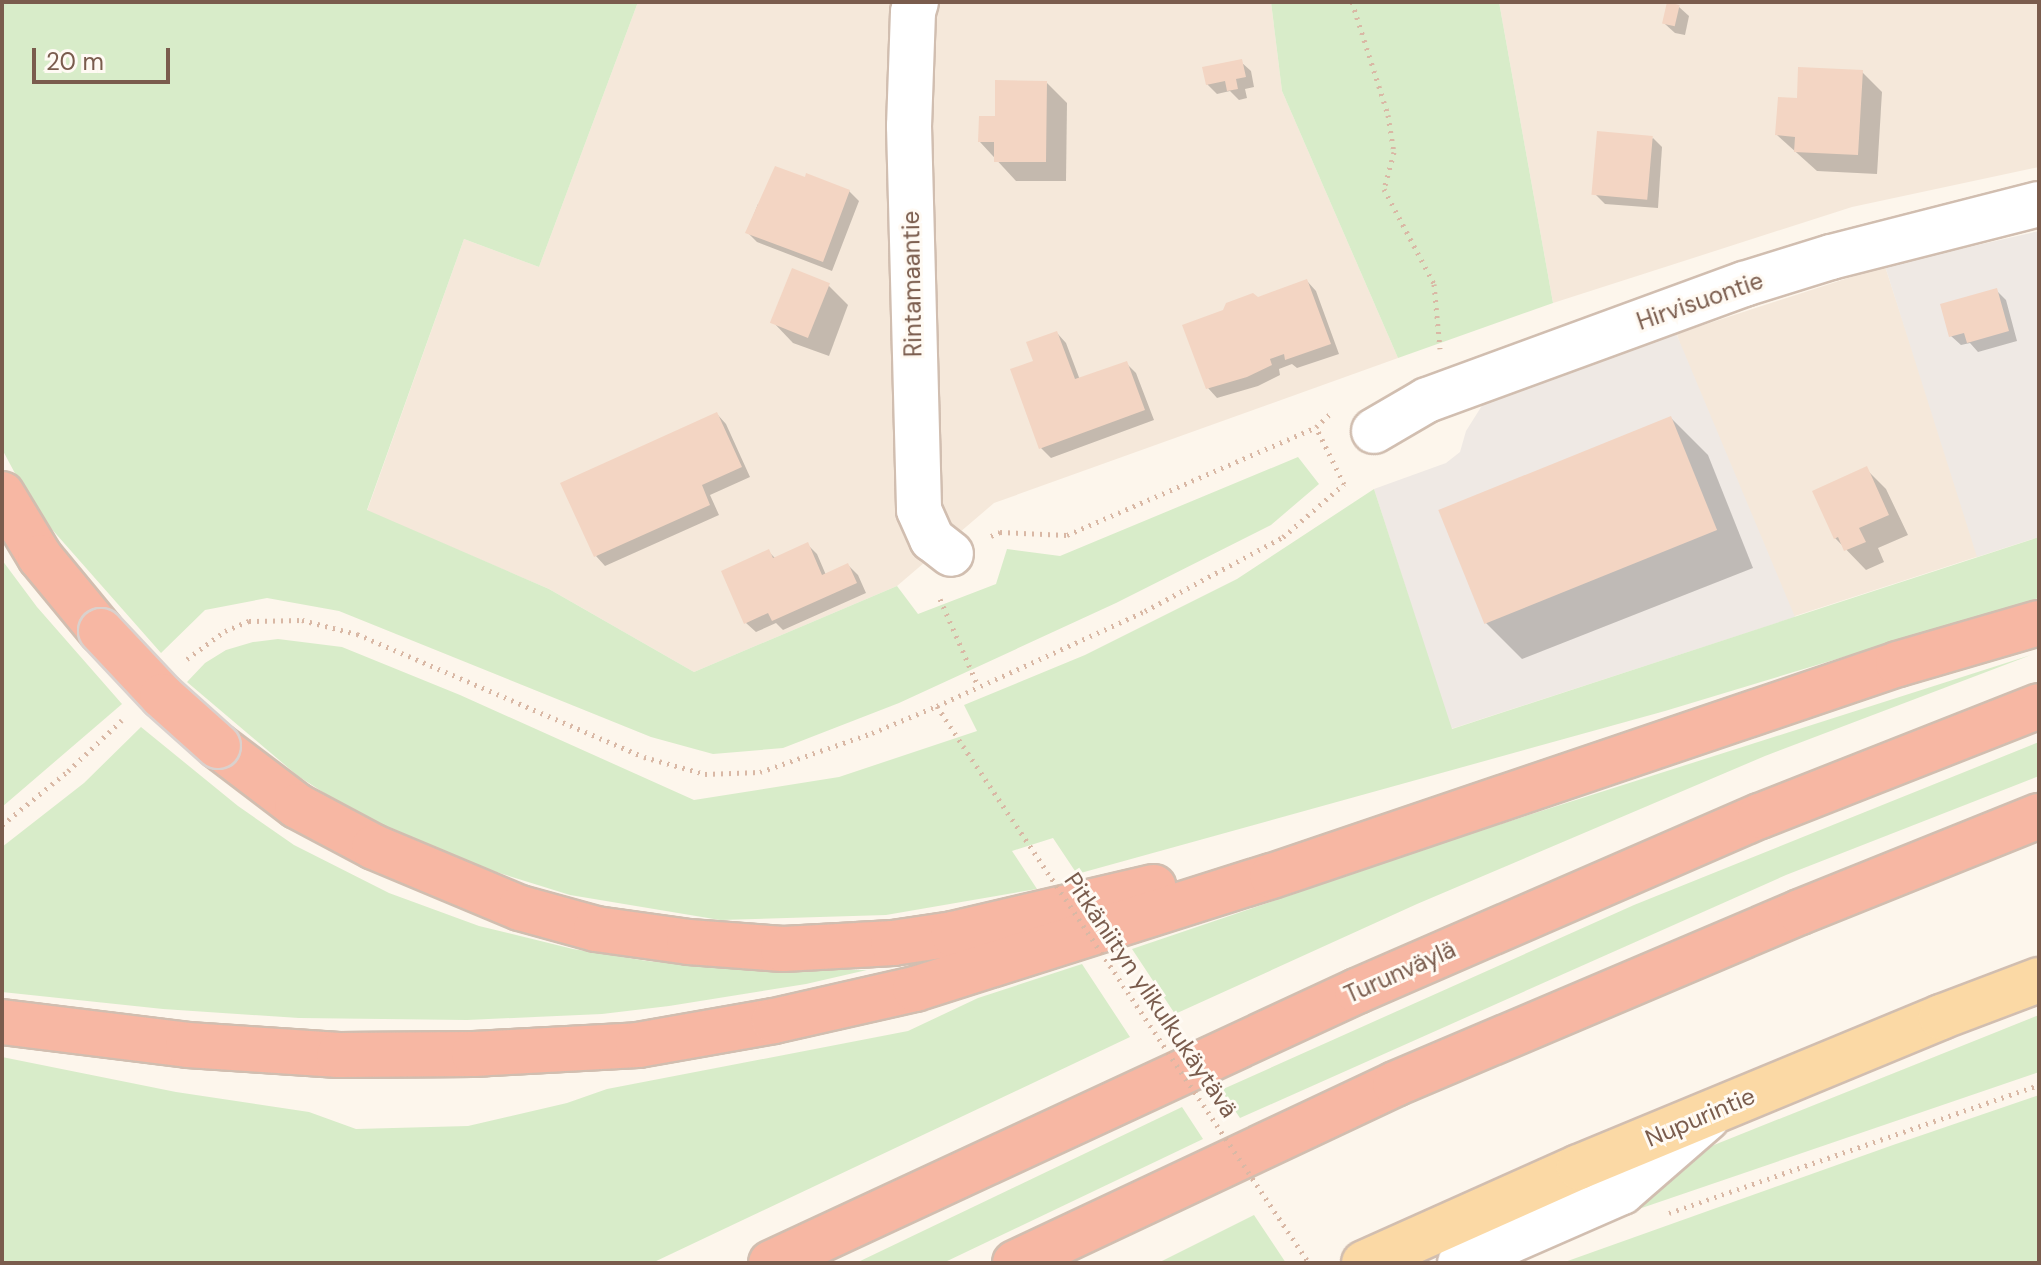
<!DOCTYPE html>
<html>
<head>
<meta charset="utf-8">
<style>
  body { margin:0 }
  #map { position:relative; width:2041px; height:1265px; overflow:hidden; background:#fdf6ec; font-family:"DM Sans",sans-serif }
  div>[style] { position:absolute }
  .residential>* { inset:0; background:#f5e8da; transform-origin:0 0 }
  .industrial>* { inset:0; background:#efe9e4 }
  .green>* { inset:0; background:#d8ecc9 }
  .shadow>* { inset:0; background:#0003 }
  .building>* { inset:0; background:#f3d5c3; transform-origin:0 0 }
  .path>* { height:5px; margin-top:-2.5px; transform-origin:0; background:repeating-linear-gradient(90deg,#d9b8a5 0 2px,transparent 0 8px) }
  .roads { filter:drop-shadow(2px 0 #d1beb0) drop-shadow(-2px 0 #d1beb0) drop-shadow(0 2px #d1beb0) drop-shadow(0 -2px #d1beb0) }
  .minor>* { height:44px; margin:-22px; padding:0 22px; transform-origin:22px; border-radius:22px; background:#fff }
  .major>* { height:44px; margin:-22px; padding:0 22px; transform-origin:22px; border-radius:22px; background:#fbd9a5 }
  .highway>* { height:44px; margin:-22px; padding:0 22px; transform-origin:22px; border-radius:22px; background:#f7b7a3 }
  .path-bridge>* { height:5px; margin-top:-2.5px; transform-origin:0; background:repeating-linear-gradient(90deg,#d9b8a5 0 2px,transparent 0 8px) }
  .bridges { filter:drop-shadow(2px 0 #dad1cd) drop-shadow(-2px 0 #dad1cd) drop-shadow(0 2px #dad1cd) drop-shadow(0 -2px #dad1cd) }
  .highway-bridge>* { height:44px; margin:-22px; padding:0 22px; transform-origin:22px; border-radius:22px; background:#f7b7a3 }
  span { translate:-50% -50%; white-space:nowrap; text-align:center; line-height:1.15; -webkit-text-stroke:6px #fffaf3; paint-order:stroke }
  .street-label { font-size:24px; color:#7a5c4d }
  .frame { position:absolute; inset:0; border:4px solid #7a5c4d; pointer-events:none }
  .scale { position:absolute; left:32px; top:48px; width:138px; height:36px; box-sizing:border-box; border:4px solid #7a5c4d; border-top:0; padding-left:10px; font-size:24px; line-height:28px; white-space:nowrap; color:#7a5c4d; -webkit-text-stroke:6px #fffaf3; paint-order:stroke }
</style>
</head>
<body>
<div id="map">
  <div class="residential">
    <i style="clip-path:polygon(638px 2px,1271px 2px,1282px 91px,1398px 358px,994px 503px,897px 586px,694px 672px,549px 589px,367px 511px,464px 239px,539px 267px)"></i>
    <i style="clip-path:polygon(1499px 2px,2039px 2px,2039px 167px,1852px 207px,1553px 303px)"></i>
    <i style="left:1885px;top:266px;width:305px;height:219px;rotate:72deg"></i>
  </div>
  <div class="industrial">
    <i style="clip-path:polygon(2039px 231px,2039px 537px,1977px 557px,1885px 266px)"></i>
    <i style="clip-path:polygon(1676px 333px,1795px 617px,1451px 729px,1374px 489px,1446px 463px,1460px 452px,1466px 431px,1483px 404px)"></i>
  </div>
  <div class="green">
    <i style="clip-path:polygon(2px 2px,638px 2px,539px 267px,464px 239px,367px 510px,549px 589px,694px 672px,897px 586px,918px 614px,996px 584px,1007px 549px,1060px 556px,1298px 457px,1319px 484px,1271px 525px,1116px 603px,899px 703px,783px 748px,713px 754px,651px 737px,339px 611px,267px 598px,205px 610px,161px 653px,34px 509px,2px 449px)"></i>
    <i style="clip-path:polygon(1271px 2px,1499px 2px,1553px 303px,1398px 358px,1282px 91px)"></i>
    <i style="clip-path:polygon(1374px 489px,1452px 729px,2039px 537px,2039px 598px,1665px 711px,1077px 874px,1053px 838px,1012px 851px,1037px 889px,886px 915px,720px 920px,570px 895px,400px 842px,298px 776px,187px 682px,205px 663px,226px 650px,253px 642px,278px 639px,342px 647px,460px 695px,694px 800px,839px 777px,977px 731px,964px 705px,1085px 655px,1237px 579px)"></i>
    <i style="clip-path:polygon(2px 560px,37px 607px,122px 704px,2px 807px)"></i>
    <i style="clip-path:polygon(2031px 655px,1765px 756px,1417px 904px,1175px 1014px,1132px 949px,1485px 829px)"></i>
    <i style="clip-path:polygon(141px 727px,238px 806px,294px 845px,389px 893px,479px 926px,573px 949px,647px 961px,743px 970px,867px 970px,806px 984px,669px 1006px,602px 1014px,467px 1020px,299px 1018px,163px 1009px,2px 992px,2px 847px,84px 783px)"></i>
    <i style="clip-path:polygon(2039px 742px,2039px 776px,1786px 875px,1240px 1118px,1221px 1090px,1634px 905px)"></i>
    <i style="clip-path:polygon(1082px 964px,1130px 1037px,652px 1263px,2px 1263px,2px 1057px,176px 1092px,309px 1112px,356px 1129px,468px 1126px,567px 1103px,607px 1089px,908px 1031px,978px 998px)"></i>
    <i style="clip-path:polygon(2039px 1015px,2039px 1072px,1589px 1226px,1585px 1222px,1714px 1145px)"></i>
    <i style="clip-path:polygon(2039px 1095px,2039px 1263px,1562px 1263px,1893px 1145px)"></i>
    <i style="clip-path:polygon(1182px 1107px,1203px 1139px,943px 1263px,856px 1263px)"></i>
    <i style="clip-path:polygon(1254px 1215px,1286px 1263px,1158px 1263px)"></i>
  </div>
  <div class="shadow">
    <i style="clip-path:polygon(1679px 7px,1689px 16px,1685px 35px,1675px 33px,1665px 24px)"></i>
    <i style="clip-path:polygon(1241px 62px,1251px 71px,1254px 87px,1245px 89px,1247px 98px,1239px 100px,1230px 91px,1217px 94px,1207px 84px)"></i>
    <i style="clip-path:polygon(1862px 72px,1882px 92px,1877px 174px,1817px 171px,1777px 135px,1799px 100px)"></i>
    <i style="clip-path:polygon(1047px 83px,1067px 103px,1066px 181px,1016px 181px,980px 142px)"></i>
    <i style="clip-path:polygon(1653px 138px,1662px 147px,1658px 208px,1605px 204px,1595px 194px)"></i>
    <i style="clip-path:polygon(806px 179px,849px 191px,859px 201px,832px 271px,757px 242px,747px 232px,758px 204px,762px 206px)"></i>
    <i style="clip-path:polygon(1307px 281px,1316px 291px,1339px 354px,1297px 368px,1292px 364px,1279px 369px,1280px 375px,1258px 386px,1217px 398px,1208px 388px,1258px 299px)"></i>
    <i style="clip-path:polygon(828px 285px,848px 305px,829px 356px,793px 343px,773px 322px)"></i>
    <i style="clip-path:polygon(1996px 290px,2006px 300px,2017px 341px,1978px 352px,1970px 343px,1961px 345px,1951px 336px)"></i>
    <i style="clip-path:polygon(1057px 333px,1066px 343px,1080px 380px,1126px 363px,1136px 373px,1154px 420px,1051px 458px,1041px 448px,1036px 362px)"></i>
    <i style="clip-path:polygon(717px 414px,726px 424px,750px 477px,710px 495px,719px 515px,605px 566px,596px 556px)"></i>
    <i style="clip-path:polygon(1671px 418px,1708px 455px,1753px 568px,1522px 659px,1485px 622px)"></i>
    <i style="clip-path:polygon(1866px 469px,1886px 489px,1908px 535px,1878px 548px,1884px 562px,1866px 570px,1835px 538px)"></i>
    <i style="clip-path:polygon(807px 544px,817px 554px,826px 575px,848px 565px,858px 575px,866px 593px,783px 630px,776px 623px,756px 632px,746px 623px,769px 552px,776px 559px)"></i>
  </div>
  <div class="building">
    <i style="left:1667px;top:2px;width:13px;height:22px;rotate:13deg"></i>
    <i style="clip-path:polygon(1242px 59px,1246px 77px,1236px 79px,1238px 89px,1227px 91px,1225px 81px,1206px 85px,1202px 67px)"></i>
    <i style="clip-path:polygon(1798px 67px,1863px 70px,1858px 155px,1794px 152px,1795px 137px,1775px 135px,1778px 97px,1797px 98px)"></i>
    <i style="clip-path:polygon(995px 80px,1047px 81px,1046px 162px,994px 162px,994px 142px,978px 142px,979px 116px,995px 116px)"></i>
    <i style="left:1597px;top:131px;width:56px;height:64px;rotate:5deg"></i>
    <i style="clip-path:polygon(775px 166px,805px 177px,806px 173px,850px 190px,823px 262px,745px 233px)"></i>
    <i style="left:792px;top:268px;width:41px;height:59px;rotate:22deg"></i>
    <i style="clip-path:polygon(1307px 279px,1331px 344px,1285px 360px,1284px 354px,1270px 359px,1272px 365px,1247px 377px,1206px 389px,1182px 325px,1223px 310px,1226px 303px,1253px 293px,1258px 297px)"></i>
    <i style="clip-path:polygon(1997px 288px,2009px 331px,1967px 343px,1964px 333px,1949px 337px,1940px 304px)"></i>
    <i style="clip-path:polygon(1057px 331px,1075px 379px,1127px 361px,1145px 410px,1039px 449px,1010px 369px,1033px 361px,1026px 342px)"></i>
    <i style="clip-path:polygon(717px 412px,742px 467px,702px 485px,710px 505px,594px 557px,560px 483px)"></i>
    <i style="left:1671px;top:416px;width:123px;height:251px;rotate:68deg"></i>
    <i style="clip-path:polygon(1867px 466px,1889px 515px,1859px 528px,1866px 542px,1844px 551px,1838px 537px,1834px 539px,1812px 491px)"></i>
    <i style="clip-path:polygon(808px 542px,822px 575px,848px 563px,857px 583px,772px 621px,768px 613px,744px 624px,721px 571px,769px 549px,773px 558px)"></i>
  </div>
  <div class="path">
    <i style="left:1352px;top:2px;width:119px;rotate:72.3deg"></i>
    <i style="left:1388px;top:115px;width:37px;rotate:81deg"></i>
    <i style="left:1394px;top:152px;width:38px;rotate:105deg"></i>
    <i style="left:1384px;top:189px;width:107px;rotate:62.2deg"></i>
    <i style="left:1434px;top:284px;width:65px;rotate:84.7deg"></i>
    <i style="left:991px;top:536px;width:10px;rotate:-24deg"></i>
    <i style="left:1000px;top:532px;width:67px;rotate:2.6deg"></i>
    <i style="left:1067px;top:535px;width:271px;rotate:-23.4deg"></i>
    <i style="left:1316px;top:427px;width:22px;rotate:-43deg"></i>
    <i style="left:940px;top:599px;width:95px;rotate:66.4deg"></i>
    <i style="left:187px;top:659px;width:47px;rotate:-36.4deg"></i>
    <i style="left:225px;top:631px;width:26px;rotate:-23deg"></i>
    <i style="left:249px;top:621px;width:53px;rotate:-1.1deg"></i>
    <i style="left:302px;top:620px;width:57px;rotate:14.3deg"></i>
    <i style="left:357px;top:634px;width:312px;rotate:23.2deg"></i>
    <i style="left:644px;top:757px;width:63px;rotate:15.6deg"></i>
    <i style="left:705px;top:774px;width:55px;rotate:-2.1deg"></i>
    <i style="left:760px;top:772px;width:119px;rotate:-19.2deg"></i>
    <i style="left:872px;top:733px;width:70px;rotate:-22.6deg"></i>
    <i style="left:937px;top:706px;width:229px;rotate:-24.5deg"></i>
    <i style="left:1145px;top:611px;width:157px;rotate:-28.2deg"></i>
    <i style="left:1283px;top:537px;width:81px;rotate:-41deg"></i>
    <i style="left:1344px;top:484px;width:64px;rotate:-116.2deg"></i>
    <i style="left:937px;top:706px;width:48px;rotate:57deg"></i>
    <i style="left:2px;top:825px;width:85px;rotate:-39.3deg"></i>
    <i style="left:68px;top:771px;width:74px;rotate:-43.4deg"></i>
    <i style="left:1669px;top:1213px;width:392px;rotate:-19.1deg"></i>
  </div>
  <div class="roads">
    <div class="minor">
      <i style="left:916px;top:2px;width:10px;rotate:107deg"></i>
      <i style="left:913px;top:12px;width:114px;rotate:92deg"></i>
      <i style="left:909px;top:126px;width:384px;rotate:88.5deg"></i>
      <i style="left:919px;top:510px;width:32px;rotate:66deg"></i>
      <i style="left:932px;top:539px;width:24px;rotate:38deg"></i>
      <i style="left:1374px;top:431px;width:61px;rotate:-30.3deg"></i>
      <i style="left:1427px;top:400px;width:338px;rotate:-20.1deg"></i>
      <i style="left:1744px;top:284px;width:91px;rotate:-17.2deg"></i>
      <i style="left:1831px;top:257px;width:215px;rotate:-14.3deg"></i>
      <i style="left:1460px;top:1263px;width:177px;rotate:-23.7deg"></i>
      <i style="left:1622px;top:1192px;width:113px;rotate:-41deg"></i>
    </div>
    <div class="major">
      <i style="left:1364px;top:1263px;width:235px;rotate:-24.1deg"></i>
      <i style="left:1579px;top:1167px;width:392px;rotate:-22.5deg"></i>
      <i style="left:1941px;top:1017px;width:105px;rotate:-20.7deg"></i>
    </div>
    <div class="highway">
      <i style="left:2px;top:494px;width:74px;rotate:58.9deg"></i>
      <i style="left:40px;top:557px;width:96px;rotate:50.5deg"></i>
      <i style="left:218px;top:746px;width:99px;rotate:37.2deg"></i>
      <i style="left:297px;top:806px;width:87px;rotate:28deg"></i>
      <i style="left:374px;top:847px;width:158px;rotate:22.7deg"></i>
      <i style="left:520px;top:908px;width:79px;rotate:15.4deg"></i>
      <i style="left:596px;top:929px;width:94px;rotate:8deg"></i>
      <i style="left:689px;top:942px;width:94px;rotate:4.3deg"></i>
      <i style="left:783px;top:949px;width:110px;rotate:-3.1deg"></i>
      <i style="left:893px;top:943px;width:61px;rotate:-8.5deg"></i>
      <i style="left:953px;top:934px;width:206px;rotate:-13.2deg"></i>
      <i style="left:2px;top:1022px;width:187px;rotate:7deg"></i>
      <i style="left:188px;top:1045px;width:151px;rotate:3.8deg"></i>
      <i style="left:339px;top:1055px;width:135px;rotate:-0.4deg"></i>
      <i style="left:474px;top:1054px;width:164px;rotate:-3.1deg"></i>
      <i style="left:638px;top:1045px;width:138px;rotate:-10deg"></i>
      <i style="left:774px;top:1021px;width:145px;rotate:-12.8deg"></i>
      <i style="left:915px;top:989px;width:374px;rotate:-17.6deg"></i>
      <i style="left:1272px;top:876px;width:661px;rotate:-18.71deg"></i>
      <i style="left:1898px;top:664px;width:147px;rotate:-16.2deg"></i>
      <i style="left:771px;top:1263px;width:646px;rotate:-24.9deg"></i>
      <i style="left:1357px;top:991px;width:439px;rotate:-23.5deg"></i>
      <i style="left:1760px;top:816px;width:300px;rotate:-21.5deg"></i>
      <i style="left:1015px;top:1263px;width:420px;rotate:-25.2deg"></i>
      <i style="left:1395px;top:1084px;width:440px;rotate:-23deg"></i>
      <i style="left:1800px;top:912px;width:258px;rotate:-21.9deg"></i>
    </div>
  </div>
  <div class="path-bridge">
    <i style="left:963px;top:746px;width:622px;rotate:56.21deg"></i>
  </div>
  <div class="bridges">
    <div class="highway-bridge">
      <i style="left:101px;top:631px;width:89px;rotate:46.8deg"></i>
      <i style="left:162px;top:696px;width:75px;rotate:41.8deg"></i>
    </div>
  </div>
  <div class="street-label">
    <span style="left:912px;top:284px;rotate:-91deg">Rintamaantie</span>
    <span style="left:1700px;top:301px;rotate:-19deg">Hirvisuontie</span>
    <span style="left:1400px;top:972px;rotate:-24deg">Turunväylä</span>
    <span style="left:1151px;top:995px;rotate:56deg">Pitkäniityn ylikulkukäytävä</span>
    <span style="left:1700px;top:1117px;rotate:-23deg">Nupurintie</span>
  </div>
  <div class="frame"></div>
  <div class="scale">20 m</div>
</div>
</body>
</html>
